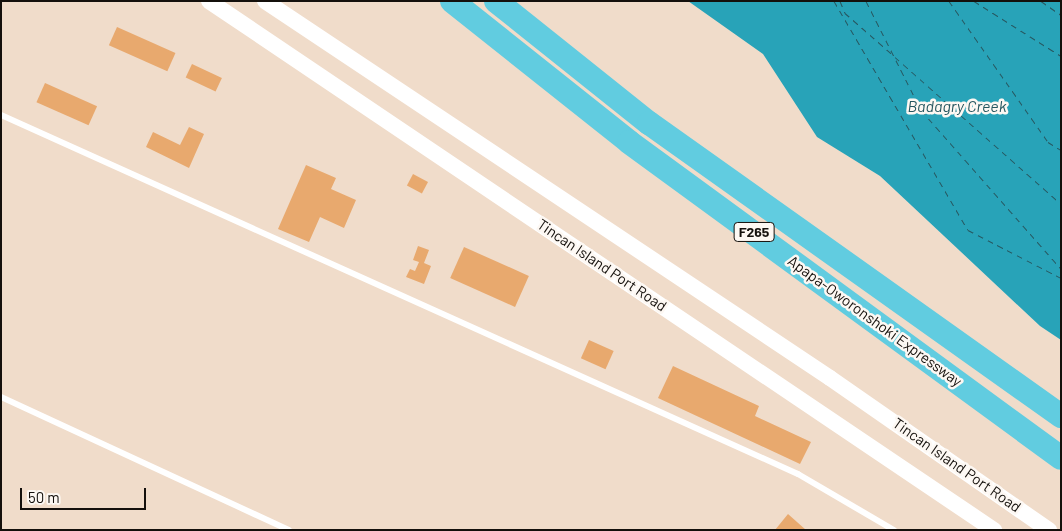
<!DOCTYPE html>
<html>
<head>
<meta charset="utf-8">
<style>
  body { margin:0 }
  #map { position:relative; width:1062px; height:531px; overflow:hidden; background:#f7e9dd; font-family:Barlow,sans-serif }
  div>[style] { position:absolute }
  .built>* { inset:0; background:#f0dcca }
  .water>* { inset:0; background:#28a3b8 }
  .ferry>* { height:1px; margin-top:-0.5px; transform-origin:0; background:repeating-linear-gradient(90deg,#265760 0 6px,transparent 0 11px) }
  .building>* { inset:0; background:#e8a96e; transform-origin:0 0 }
  .service>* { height:6px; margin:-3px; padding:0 3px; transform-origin:3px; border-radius:3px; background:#fff }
  .tertiary>* { height:16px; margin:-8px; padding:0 8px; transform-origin:8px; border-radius:8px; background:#fff }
  .motorway>* { height:24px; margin:-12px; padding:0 12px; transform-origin:12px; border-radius:12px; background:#61cce0 }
  span { translate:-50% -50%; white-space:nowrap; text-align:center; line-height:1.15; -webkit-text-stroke:5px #fdf8f3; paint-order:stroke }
  .shield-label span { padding:1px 4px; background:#fdf8f3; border:1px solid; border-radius:4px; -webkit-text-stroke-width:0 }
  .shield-label { font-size:14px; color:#14100c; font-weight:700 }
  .street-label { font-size:15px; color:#14100c }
  .water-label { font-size:16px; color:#265760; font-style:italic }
  .frame { position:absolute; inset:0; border:2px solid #14100c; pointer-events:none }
  .scale { position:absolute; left:20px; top:488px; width:126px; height:22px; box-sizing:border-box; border:2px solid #14100c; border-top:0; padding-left:6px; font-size:15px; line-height:18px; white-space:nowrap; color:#14100c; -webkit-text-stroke:4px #fdf8f3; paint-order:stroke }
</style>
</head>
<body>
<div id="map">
  <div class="built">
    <i style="clip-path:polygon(1px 1px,730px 1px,829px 144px,880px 176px,1040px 326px,1061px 340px,1061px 530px,1px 530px)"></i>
  </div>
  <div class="water">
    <i style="clip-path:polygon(688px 1px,1061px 1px,1061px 340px,1040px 326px,880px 176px,817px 137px,763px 54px)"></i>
  </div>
  <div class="ferry">
    <i style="left:834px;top:1px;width:265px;rotate:59.7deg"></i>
    <i style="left:968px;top:230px;width:105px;rotate:27.3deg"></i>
    <i style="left:840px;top:1px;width:13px;rotate:67deg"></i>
    <i style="left:845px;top:13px;width:62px;rotate:41.1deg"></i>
    <i style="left:866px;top:1px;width:122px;rotate:63.2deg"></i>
    <i style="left:921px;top:110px;width:212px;rotate:48.6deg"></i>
    <i style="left:949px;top:1px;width:172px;rotate:54.9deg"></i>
    <i style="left:1048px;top:142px;width:15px;rotate:32deg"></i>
    <i style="left:974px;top:1px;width:103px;rotate:32.3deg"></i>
    <i style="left:1041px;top:1px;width:24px;rotate:35deg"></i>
    <i style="left:895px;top:57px;width:222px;rotate:41.5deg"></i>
  </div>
  <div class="building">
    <i style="left:117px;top:27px;width:64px;height:20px;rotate:24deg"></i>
    <i style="left:192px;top:64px;width:33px;height:15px;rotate:25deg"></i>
    <i style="left:45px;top:83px;width:57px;height:21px;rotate:24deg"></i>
    <i style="clip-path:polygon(189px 127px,204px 134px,189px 168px,146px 147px,153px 132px,180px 145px)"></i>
    <i style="clip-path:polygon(306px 165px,336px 178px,331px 189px,356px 200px,344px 228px,320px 217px,309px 242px,278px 229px)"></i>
    <i style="left:413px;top:174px;width:17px;height:13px;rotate:28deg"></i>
    <i style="clip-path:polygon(418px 246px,429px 250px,424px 263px,431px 266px,424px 284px,406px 277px,410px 269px,415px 271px,419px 262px,413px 260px)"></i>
    <i style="left:464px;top:247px;width:71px;height:34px;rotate:24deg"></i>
    <i style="left:589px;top:340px;width:27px;height:20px;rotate:24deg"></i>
    <i style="clip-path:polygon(673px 366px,759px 406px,755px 416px,811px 442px,800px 464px,658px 398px)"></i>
    <i style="clip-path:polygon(788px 514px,806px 530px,775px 530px)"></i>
  </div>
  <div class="service">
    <i style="left:1px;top:115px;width:874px;rotate:24.25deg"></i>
    <i style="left:798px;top:474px;width:111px;rotate:30.3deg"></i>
    <i style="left:1px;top:397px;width:317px;rotate:24.8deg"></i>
  </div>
  <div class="tertiary">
    <i style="left:209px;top:1px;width:947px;rotate:33.98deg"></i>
    <i style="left:265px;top:1px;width:679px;rotate:33.71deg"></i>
    <i style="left:830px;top:378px;width:267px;rotate:34.8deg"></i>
  </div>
  <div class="motorway">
    <i style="left:452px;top:1px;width:226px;rotate:38.5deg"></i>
    <i style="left:629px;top:142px;width:535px;rotate:36.18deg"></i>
    <i style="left:496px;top:1px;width:196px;rotate:38.6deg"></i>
    <i style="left:649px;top:123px;width:506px;rotate:35.42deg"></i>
  </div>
  <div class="shield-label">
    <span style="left:754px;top:232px">F265</span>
  </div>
  <div class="street-label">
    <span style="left:602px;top:265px;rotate:34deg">Tincan Island Port Road</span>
    <span style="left:875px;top:321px;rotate:36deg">Apapa-Oworonshoki Expressway</span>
    <span style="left:957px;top:465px;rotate:35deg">Tincan Island Port Road</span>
  </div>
  <div class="water-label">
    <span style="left:957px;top:106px">Badagry Creek</span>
  </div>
  <div class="frame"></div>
  <div class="scale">50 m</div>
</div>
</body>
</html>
